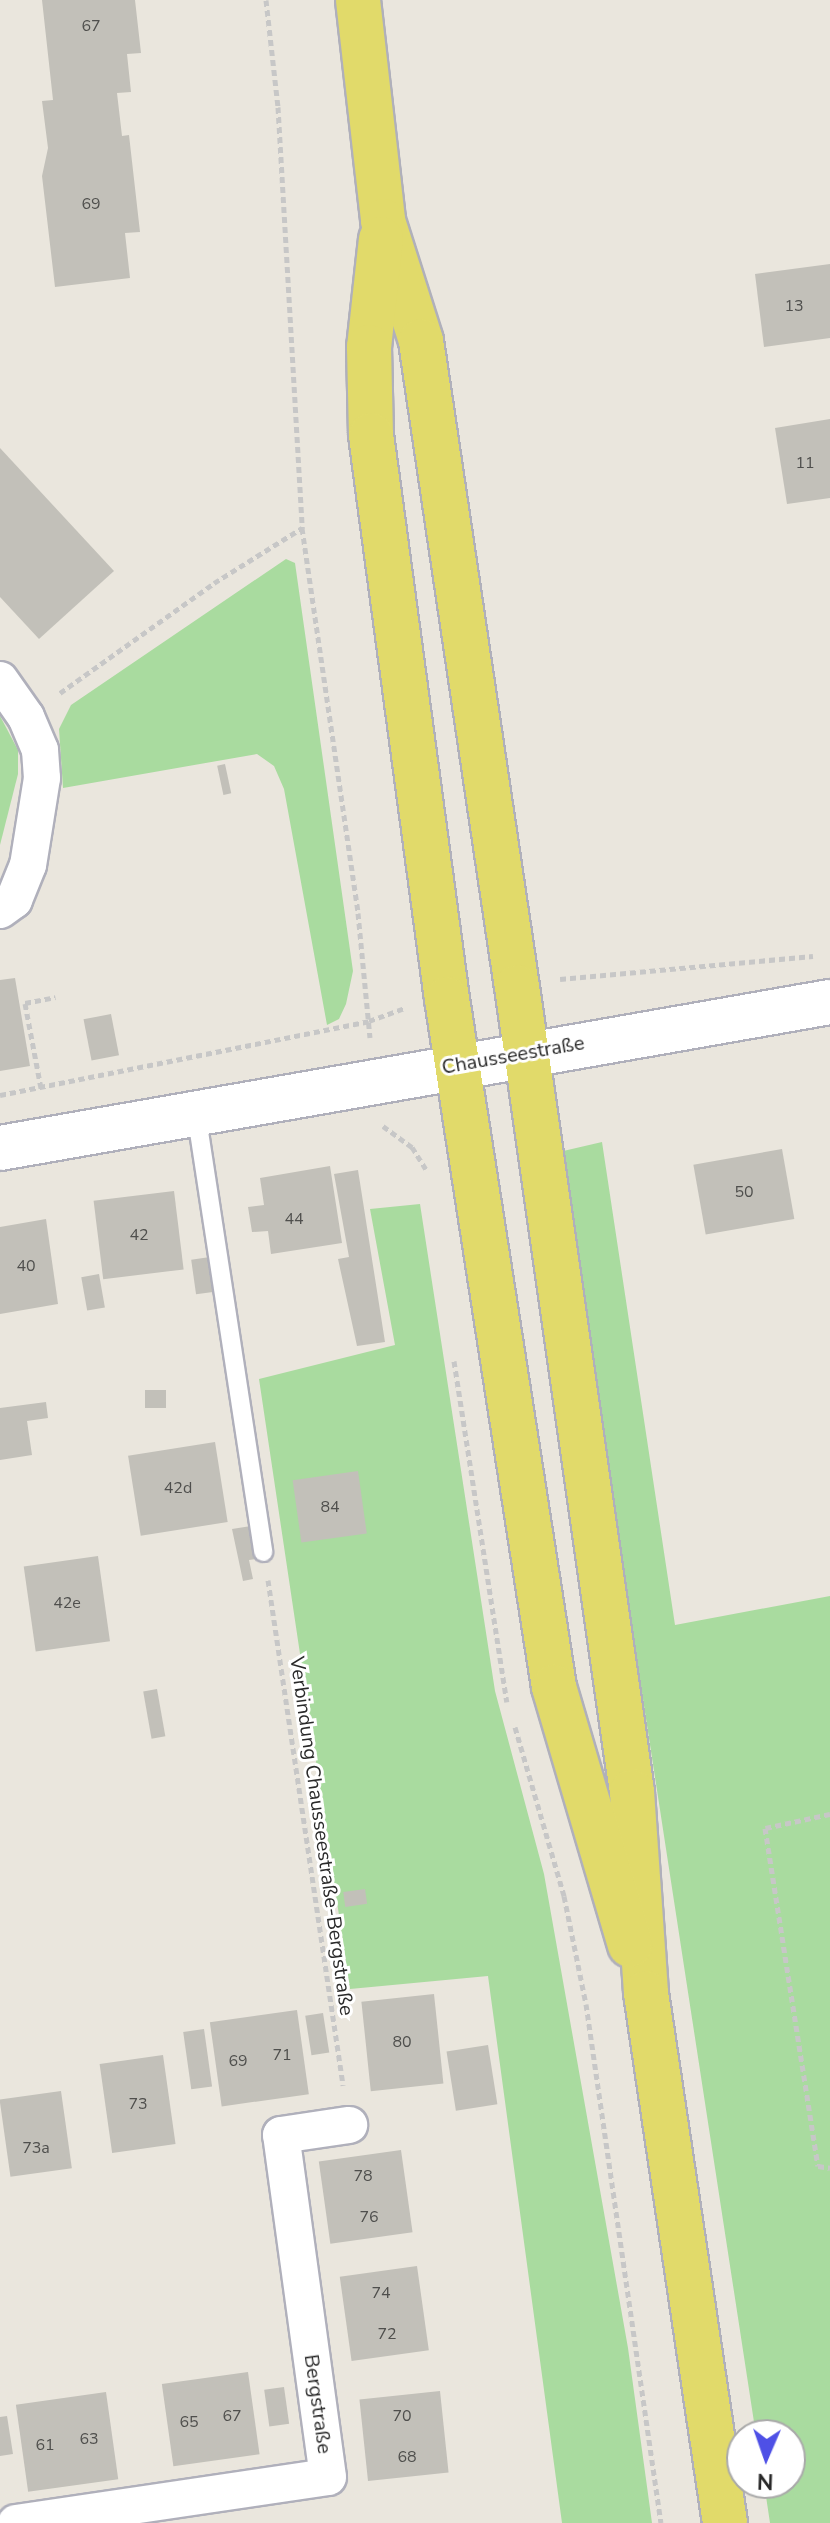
<!DOCTYPE html>
<html>
<head>
<meta charset="utf-8">
<style>
  body { margin:0 }
  #map { position:relative; width:830px; height:2523px; overflow:hidden; background:#eae6dd; font-family:"Nunito Sans",sans-serif }
  div>[style] { position:absolute }
  .green>* { inset:0; background:#a9db9f }
  .building>* { inset:0; background:#c2c0b9; transform-origin:0 0 }
  .path>* { height:5px; margin-top:-2.5px; transform-origin:0; background:repeating-linear-gradient(90deg,#c7c7c7 0 6px,transparent 0 10px) }
  .roads { filter:drop-shadow(2px 0 #b0b0bb) drop-shadow(-2px 0 #b0b0bb) drop-shadow(0 2px #b0b0bb) drop-shadow(0 -2px #b0b0bb) }
  .service>* { height:18px; margin:-9px; padding:0 9px; transform-origin:9px; border-radius:9px; background:#fff }
  .minor>* { height:36px; margin:-18px; padding:0 18px; transform-origin:18px; border-radius:18px; background:#fff }
  .secondary>* { height:44px; margin:-22px; padding:0 22px; transform-origin:22px; border-radius:22px; background:#fff }
  .primary>* { height:44px; margin:-22px; padding:0 22px; transform-origin:22px; border-radius:22px; background:#e1da6a }
  span { translate:-50% -50%; white-space:nowrap; text-align:center; line-height:1.15; -webkit-text-stroke:6px #fff; paint-order:stroke }
  .number-label { font-size:16px; color:#4f4f4d }
  .number-label span { -webkit-text-stroke-width:0 }
  .street-label { font-size:20px; color:#292929 }
  .north { position:absolute; left:726px; top:2419px; width:80px; height:80px; box-sizing:border-box; background:#fff; border:2px solid #a9a9a9; border-radius:50%; rotate:182deg; font-size:22px; font-weight:700; line-height:32px; text-align:center; color:#292929 }
  .north::after { content:''; display:block; margin:auto; width:28px; height:36px; background:#4e50e6; clip-path:polygon(50% 0,100% 100%,50% 72%,0 100%) }
</style>
</head>
<body>
<div id="map">
  <div class="green">
    <i style="clip-path:polygon(286px 559px,295px 563px,353px 971px,346px 1004px,339px 1019px,327px 1025px,284px 789px,274px 766px,257px 754px,63px 788px,59px 729px,71px 705px)"></i>
    <i style="clip-path:polygon(0 716px,18px 750px,18px 774px,0 845px)"></i>
    <i style="clip-path:polygon(602px 1142px,675px 1625px,830px 1596px,830px 2523px,770px 2523px,764px 2483px,790px 2483px,790px 2435px,756px 2435px,559px 1152px)"></i>
    <i style="clip-path:polygon(420px 1204px,495px 1691px,544px 1874px,628px 2348px,652px 2523px,562px 2523px,488px 1976px,350px 1989px,259px 1379px,395px 1345px,370px 1209px)"></i>
  </div>
  <div class="building">
    <i style="clip-path:polygon(42px 0,135px 0,141px 53px,127px 54px,131px 92px,117px 93px,122px 136px,129px 135px,140px 232px,125px 233px,130px 278px,55px 287px,42px 176px,48px 148px,42px 101px,53px 100px)"></i>
    <i style="clip-path:polygon(830px 264px,830px 338px,764px 347px,755px 274px)"></i>
    <i style="clip-path:polygon(830px 419px,830px 498px,787px 504px,775px 428px)"></i>
    <i style="clip-path:polygon(0 448px,114px 571px,39px 639px,0 597px)"></i>
    <i style="left:225px;top:764px;width:30px;height:8px;rotate:78deg"></i>
    <i style="clip-path:polygon(15px 978px,30px 1066px,0 1071px,0 980px)"></i>
    <i style="left:111px;top:1014px;width:42px;height:28px;rotate:79deg"></i>
    <i style="left:782px;top:1149px;width:71px;height:90px;rotate:80deg"></i>
    <i style="clip-path:polygon(330px 1166px,342px 1243px,271px 1254px,268px 1231px,252px 1232px,248px 1207px,264px 1205px,260px 1178px)"></i>
    <i style="clip-path:polygon(358px 1170px,385px 1342px,357px 1346px,338px 1259px,349px 1257px,334px 1174px)"></i>
    <i style="left:174px;top:1191px;width:79px;height:81px;rotate:83deg"></i>
    <i style="clip-path:polygon(46px 1219px,58px 1304px,0 1314px,0 1227px)"></i>
    <i style="left:210px;top:1257px;width:35px;height:19px;rotate:82deg"></i>
    <i style="left:99px;top:1274px;width:34px;height:18px;rotate:80deg"></i>
    <i style="left:145px;top:1390px;width:21px;height:18px"></i>
    <i style="clip-path:polygon(46px 1402px,48px 1418px,27px 1421px,32px 1455px,0 1460px,0 1408px)"></i>
    <i style="left:215px;top:1442px;width:81px;height:88px;rotate:81deg"></i>
    <i style="left:358px;top:1471px;width:63px;height:66px;rotate:82deg"></i>
    <i style="clip-path:polygon(251px 1526px,256px 1559px,249px 1560px,253px 1579px,243px 1581px,232px 1529px)"></i>
    <i style="left:98px;top:1556px;width:86px;height:75px;rotate:82deg"></i>
    <i style="left:157px;top:1689px;width:48px;height:14px;rotate:80deg"></i>
    <i style="left:365px;top:1889px;width:15px;height:22px;rotate:82deg"></i>
    <i style="left:434px;top:1994px;width:90px;height:73px;rotate:84deg"></i>
    <i style="left:297px;top:2010px;width:85px;height:88px;rotate:82deg"></i>
    <i style="left:323px;top:2013px;width:40px;height:18px;rotate:81deg"></i>
    <i style="left:204px;top:2029px;width:58px;height:21px;rotate:82deg"></i>
    <i style="left:488px;top:2045px;width:60px;height:42px;rotate:81deg"></i>
    <i style="left:163px;top:2055px;width:90px;height:64px;rotate:82deg"></i>
    <i style="left:61px;top:2091px;width:78px;height:62px;rotate:82deg"></i>
    <i style="left:401px;top:2150px;width:83px;height:83px;rotate:82deg"></i>
    <i style="left:417px;top:2266px;width:85px;height:78px;rotate:82deg"></i>
    <i style="left:248px;top:2372px;width:83px;height:87px;rotate:82deg"></i>
    <i style="left:284px;top:2387px;width:37px;height:20px;rotate:82deg"></i>
    <i style="left:440px;top:2391px;width:82px;height:81px;rotate:84deg"></i>
    <i style="left:106px;top:2392px;width:88px;height:91px;rotate:82deg"></i>
    <i style="clip-path:polygon(7px 2416px,13px 2454px,0 2456px,0 2417px)"></i>
  </div>
  <div class="path">
    <i style="left:266px;top:0;width:108px;rotate:83.6deg"></i>
    <i style="left:278px;top:107px;width:422px;rotate:86.7deg"></i>
    <i style="left:302px;top:528px;width:389px;rotate:81.7deg"></i>
    <i style="left:358px;top:913px;width:125px;rotate:84.5deg"></i>
    <i style="left:60px;top:693px;width:189px;rotate:-35.5deg"></i>
    <i style="left:214px;top:583px;width:104px;rotate:-32deg"></i>
    <i style="left:560px;top:979px;width:254px;rotate:-5.2deg"></i>
    <i style="left:41px;top:1088px;width:86px;rotate:-100.7deg"></i>
    <i style="left:25px;top:1003px;width:31px;rotate:-11deg"></i>
    <i style="left:0;top:1095px;width:376px;rotate:-11.3deg"></i>
    <i style="left:369px;top:1021px;width:38px;rotate:-20deg"></i>
    <i style="left:383px;top:1126px;width:36px;rotate:36deg"></i>
    <i style="left:412px;top:1147px;width:26px;rotate:58deg"></i>
    <i style="left:454px;top:1361px;width:345px;rotate:81.2deg"></i>
    <i style="left:268px;top:1580px;width:511px;rotate:81.55deg"></i>
    <i style="left:515px;top:1727px;width:176px;rotate:73.8deg"></i>
    <i style="left:564px;top:1896px;width:110px;rotate:78.5deg"></i>
    <i style="left:586px;top:2004px;width:524px;rotate:81.78deg"></i>
    <i style="left:830px;top:1814px;width:66px;rotate:167.8deg"></i>
    <i style="left:765px;top:1828px;width:342px;rotate:81.1deg"></i>
    <i style="left:818px;top:2166px;width:12px;rotate:9deg"></i>
  </div>
  <div class="roads">
    <div class="service">
      <i style="left:196px;top:1112px;width:445px;rotate:81.3deg"></i>
    </div>
    <div class="minor">
      <i style="left:0;top:680px;width:45px;rotate:54.9deg"></i>
      <i style="left:26px;top:717px;width:36px;rotate:67deg"></i>
      <i style="left:40px;top:750px;width:28px;rotate:86deg"></i>
      <i style="left:42px;top:778px;width:88px;rotate:99.1deg"></i>
      <i style="left:28px;top:865px;width:38px;rotate:112deg"></i>
      <i style="left:14px;top:900px;width:17px;rotate:144deg"></i>
      <i style="left:16px;top:2523px;width:315px;rotate:-8.4deg"></i>
      <i style="left:328px;top:2477px;width:345px;rotate:-97.8deg"></i>
      <i style="left:281px;top:2135px;width:69px;rotate:-8.4deg"></i>
    </div>
    <div class="secondary">
      <i style="left:0;top:1148px;width:843px;rotate:-9.98deg"></i>
    </div>
    <div class="primary">
      <i style="left:358px;top:0;width:222px;rotate:83.5deg"></i>
      <i style="left:383px;top:221px;width:126px;rotate:72.4deg"></i>
      <i style="left:421px;top:341px;width:653px;rotate:81.55deg"></i>
      <i style="left:517px;top:987px;width:813px;rotate:81.87deg"></i>
      <i style="left:632px;top:1792px;width:201px;rotate:86deg"></i>
      <i style="left:646px;top:1993px;width:536px;rotate:81.52deg"></i>
      <i style="left:381px;top:239px;width:109px;rotate:96.3deg"></i>
      <i style="left:369px;top:347px;width:88px;rotate:88.7deg"></i>
      <i style="left:371px;top:435px;width:569px;rotate:82.33deg"></i>
      <i style="left:447px;top:999px;width:696px;rotate:81.16deg"></i>
      <i style="left:554px;top:1687px;width:269px;rotate:73.6deg"></i>
    </div>
  </div>
  <div class="number-label">
    <span style="left:91px;top:26px">67</span>
    <span style="left:91px;top:204px">69</span>
    <span style="left:794px;top:306px">13</span>
    <span style="left:805px;top:463px">11</span>
    <span style="left:744px;top:1192px">50</span>
    <span style="left:294px;top:1219px">44</span>
    <span style="left:139px;top:1235px">42</span>
    <span style="left:26px;top:1266px">40</span>
    <span style="left:178px;top:1488px">42d</span>
    <span style="left:330px;top:1507px">84</span>
    <span style="left:67px;top:1603px">42e</span>
    <span style="left:402px;top:2042px">80</span>
    <span style="left:282px;top:2055px">71</span>
    <span style="left:238px;top:2061px">69</span>
    <span style="left:138px;top:2104px">73</span>
    <span style="left:36px;top:2148px">73a</span>
    <span style="left:363px;top:2176px">78</span>
    <span style="left:369px;top:2217px">76</span>
    <span style="left:381px;top:2293px">74</span>
    <span style="left:387px;top:2334px">72</span>
    <span style="left:232px;top:2416px">67</span>
    <span style="left:402px;top:2416px">70</span>
    <span style="left:189px;top:2422px">65</span>
    <span style="left:89px;top:2439px">63</span>
    <span style="left:45px;top:2445px">61</span>
    <span style="left:407px;top:2457px">68</span>
  </div>
  <div class="street-label">
    <span style="left:513px;top:1055px;rotate:-10deg">Chausseestraße</span>
    <span style="left:322px;top:1836px;rotate:82deg">Verbindung Chausseestraße-Bergstraße</span>
    <span style="left:318px;top:2404px;rotate:82deg">Bergstraße</span>
  </div>
  <div class="north">N</div>
</div>
</body>
</html>
